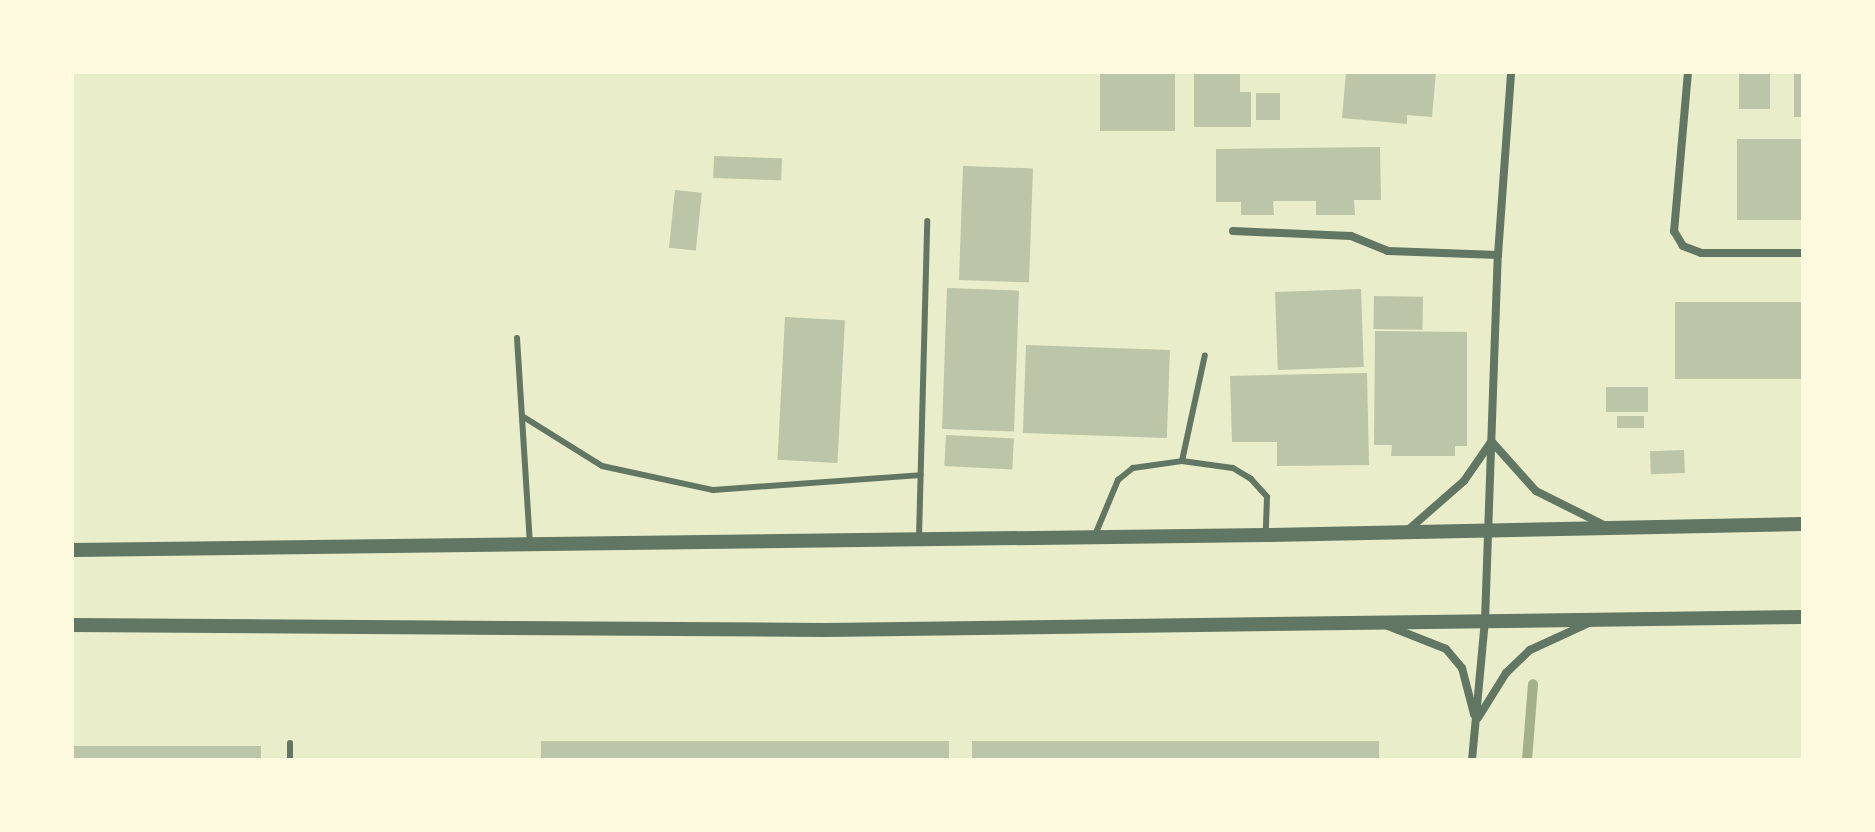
<!DOCTYPE html>
<html>
<head>
<meta charset="utf-8">
<style>
  body { margin:0 }
  #map { position:relative; width:1875px; height:832px; overflow:hidden; background:#e9edc9; font-family:"Work Sans",sans-serif }
  div>[style] { position:absolute }
  .stream>* { height:10px; margin:-5px; padding:0 5px; transform-origin:5px; border-radius:5px; background:#a3b18a }
  .building>* { inset:0; background:#bcc5a7; transform-origin:0 0 }
  .service>* { height:6px; margin:-3px; padding:0 3px; transform-origin:3px; border-radius:3px; background:#617663 }
  .minor>* { height:8px; margin:-4px; padding:0 4px; transform-origin:4px; border-radius:4px; background:#617663 }
  .tertiary>* { height:14px; margin:-7px; padding:0 7px; transform-origin:7px; border-radius:7px; background:#617663 }
  span { translate:-50% -50%; white-space:nowrap; text-align:center; line-height:1.15; -webkit-text-stroke:6px #fefae0; paint-order:stroke }
  .frame { position:absolute; inset:0; border:74px solid #fefae0; pointer-events:none }
</style>
</head>
<body>
<div id="map">
  <div class="stream">
    <i style="left:1527px;top:760px;width:76px;rotate:-85.5deg"></i>
  </div>
  <div class="building">
    <i style="left:1100px;top:72px;width:75px;height:59px"></i>
    <i style="clip-path:polygon(1194px 72px,1240px 72px,1240px 92px,1251px 92px,1251px 127px,1194px 127px)"></i>
    <i style="clip-path:polygon(1346px 72px,1436px 72px,1432px 117px,1407px 115px,1407px 124px,1342px 118px)"></i>
    <i style="left:1739px;top:72px;width:31px;height:37px"></i>
    <i style="left:1794px;top:72px;width:9px;height:45px"></i>
    <i style="left:1256px;top:93px;width:24px;height:27px"></i>
    <i style="left:1803px;top:139px;width:81px;height:66px;rotate:90deg"></i>
    <i style="clip-path:polygon(1380px 147px,1381px 200px,1354px 200px,1355px 215px,1316px 215px,1316px 201px,1273px 201px,1274px 215px,1241px 215px,1241px 202px,1216px 202px,1216px 149px)"></i>
    <i style="left:714px;top:156px;width:68px;height:22px;rotate:2deg"></i>
    <i style="left:963px;top:166px;width:70px;height:114px;rotate:2deg"></i>
    <i style="left:675px;top:190px;width:27px;height:58px;rotate:6deg"></i>
    <i style="left:947px;top:288px;width:72px;height:141px;rotate:2deg"></i>
    <i style="left:1361px;top:289px;width:78px;height:86px;rotate:88deg"></i>
    <i style="left:1374px;top:296px;width:49px;height:33px;rotate:1deg"></i>
    <i style="left:1675px;top:302px;width:128px;height:77px"></i>
    <i style="left:785px;top:317px;width:60px;height:143px;rotate:3deg"></i>
    <i style="clip-path:polygon(1375px 331px,1467px 332px,1467px 446px,1455px 446px,1455px 456px,1391px 456px,1392px 445px,1374px 445px)"></i>
    <i style="left:1026px;top:345px;width:144px;height:88px;rotate:2deg"></i>
    <i style="clip-path:polygon(1367px 373px,1369px 465px,1277px 466px,1277px 442px,1232px 442px,1230px 376px)"></i>
    <i style="left:1606px;top:387px;width:42px;height:25px"></i>
    <i style="left:1617px;top:416px;width:27px;height:12px"></i>
    <i style="left:946px;top:435px;width:68px;height:31px;rotate:3deg"></i>
    <i style="left:1684px;top:450px;width:23px;height:34px;rotate:88deg"></i>
    <i style="left:541px;top:741px;width:408px;height:19px"></i>
    <i style="left:972px;top:741px;width:407px;height:19px"></i>
    <i style="left:261px;top:746px;width:14px;height:189px;rotate:90deg"></i>
  </div>
  <div class="service">
    <i style="left:517px;top:338px;width:205px;rotate:86.4deg"></i>
    <i style="left:522px;top:416px;width:94px;rotate:32deg"></i>
    <i style="left:602px;top:466px;width:114px;rotate:12.2deg"></i>
    <i style="left:713px;top:490px;width:208px;rotate:-4.1deg"></i>
    <i style="left:1182px;top:461px;width:108px;rotate:-77.8deg"></i>
    <i style="left:1095px;top:535px;width:60px;rotate:-67.3deg"></i>
    <i style="left:1118px;top:480px;width:19px;rotate:-39deg"></i>
    <i style="left:1133px;top:468px;width:49px;rotate:-8.1deg"></i>
    <i style="left:1182px;top:461px;width:51px;rotate:7.8deg"></i>
    <i style="left:1233px;top:468px;width:21px;rotate:31deg"></i>
    <i style="left:1251px;top:479px;width:24px;rotate:48deg"></i>
    <i style="left:1267px;top:497px;width:38px;rotate:92deg"></i>
    <i style="left:919px;top:537px;width:316px;rotate:-88.5deg"></i>
    <i style="left:290px;top:743px;width:17px;rotate:90deg"></i>
  </div>
  <div class="minor">
    <i style="left:1688px;top:72px;width:160px;rotate:95deg"></i>
    <i style="left:1674px;top:231px;width:17px;rotate:59deg"></i>
    <i style="left:1683px;top:246px;width:19px;rotate:21deg"></i>
    <i style="left:1701px;top:253px;width:102px"></i>
    <i style="left:1233px;top:231px;width:118px;rotate:2.4deg"></i>
    <i style="left:1351px;top:236px;width:40px;rotate:22deg"></i>
    <i style="left:1388px;top:251px;width:110px;rotate:2.1deg"></i>
    <i style="left:1492px;top:442px;width:66px;rotate:48.1deg"></i>
    <i style="left:1536px;top:491px;width:76px;rotate:26.6deg"></i>
    <i style="left:1408px;top:530px;width:74px;rotate:-41.2deg"></i>
    <i style="left:1464px;top:481px;width:47px;rotate:-55.3deg"></i>
    <i style="left:1388px;top:626px;width:62px;rotate:21.6deg"></i>
    <i style="left:1446px;top:649px;width:25px;rotate:50deg"></i>
    <i style="left:1462px;top:668px;width:48px;rotate:75.4deg"></i>
    <i style="left:1478px;top:718px;width:53px;rotate:-58.1deg"></i>
    <i style="left:1506px;top:673px;width:33px;rotate:-44deg"></i>
    <i style="left:1530px;top:650px;width:65px;rotate:-24.6deg"></i>
    <i style="left:1472px;top:760px;width:140px;rotate:-84.7deg"></i>
    <i style="left:1485px;top:621px;width:366px;rotate:-88deg"></i>
    <i style="left:1498px;top:255px;width:183px;rotate:-85.9deg"></i>
  </div>
  <div class="tertiary">
    <i style="left:72px;top:550px;width:1194px;rotate:-0.72deg"></i>
    <i style="left:1266px;top:535px;width:537px;rotate:-1.17deg"></i>
    <i style="left:72px;top:625px;width:753px;rotate:0.38deg"></i>
    <i style="left:825px;top:630px;width:978px;rotate:-0.76deg"></i>
  </div>
  <div class="frame"></div>
</div>
</body>
</html>
